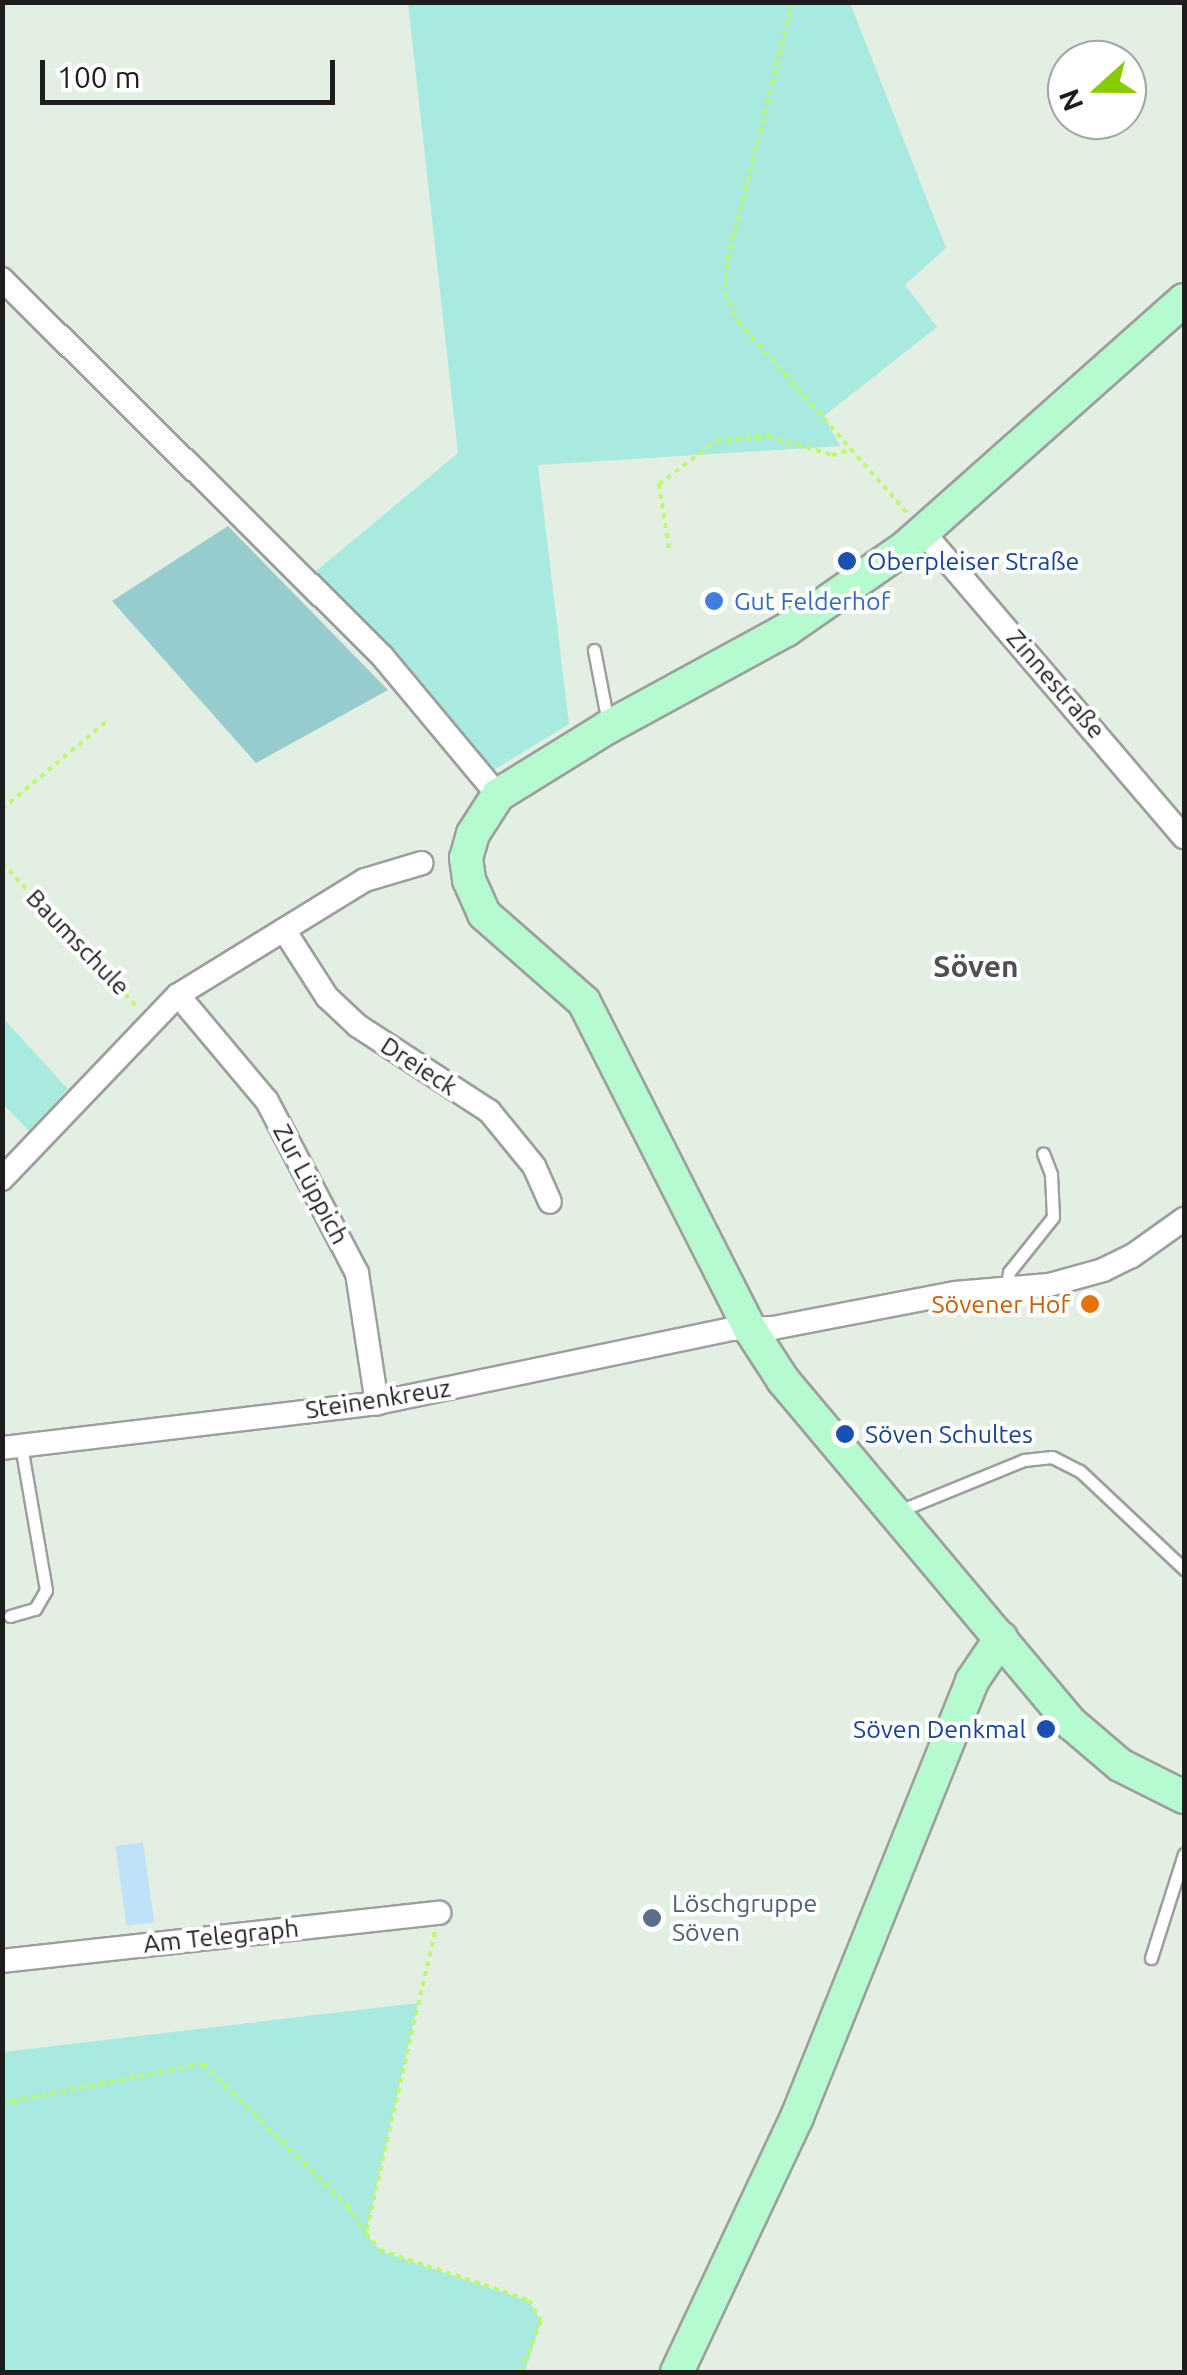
<!DOCTYPE html>
<html>
<head>
<meta charset="utf-8">
<style>
  body { margin:0 }
  #map { position:relative; width:1187px; height:2375px; overflow:hidden; background:#e3efe3; font-family:Ubuntu,sans-serif }
  div>[style] { position:absolute }
  .grass>* { inset:0; background:#a8eadf }
  .forest>* { inset:0; background:#97ccce }
  .park>* { inset:0; background:#bfe2fa; transform-origin:0 0 }
  .path>* { height:4px; margin-top:-2px; transform-origin:0; background:repeating-linear-gradient(90deg,#bbfb68 0 5px,transparent 0 10px) }
  .roads { filter:drop-shadow(2px 0 #9e9e9e) drop-shadow(-2px 0 #9e9e9e) drop-shadow(0 2px #9e9e9e) drop-shadow(0 -2px #9e9e9e) }
  .lane>* { height:11px; margin:-5.5px; padding:0 5.5px; transform-origin:5.5px; border-radius:5.5px; background:#fff }
  .street>* { height:22px; margin:-11px; padding:0 11px; transform-origin:11px; border-radius:11px; background:#fff }
  .secondary>* { height:32px; margin:-16px; padding:0 16px; transform-origin:16px; border-radius:16px; background:#b6fad0 }
  .dots>* { width:28px; height:28px; translate:-50% -50%; box-sizing:border-box; border:5px solid #fff; border-radius:50% }
  span { translate:-50% -50%; white-space:nowrap; text-align:center; line-height:1.15; -webkit-text-stroke:8px #fff; paint-order:stroke }
  .transit-label { font-size:25px; color:#164399 }
  .left { translate:0 -50%; text-align:left }
  .right { translate:-100% -50%; text-align:right }
  .shop-label { font-size:25px; color:#366cbe }
  .street-label { font-size:25px; color:#1d1d1d }
  .food-label { font-size:25px; color:#c56008 }
  .service-label { font-size:25px; color:#4e5e75 }
  .quarter-label { font-size:30px; color:#505050; font-weight:700 }
  .frame { position:absolute; inset:0; border:5px solid #1d1d1d; pointer-events:none }
  .north { position:absolute; left:1047px; top:40px; width:100px; height:100px; box-sizing:border-box; background:#fff; border:2px solid #a5a5a5; border-radius:50%; rotate:249deg; font-size:28px; font-weight:700; line-height:40px; text-align:center; color:#1d1d1d }
  .north::after { content:''; display:block; margin:auto; width:35px; height:45px; background:#88cb00; clip-path:polygon(50% 0,100% 100%,50% 72%,0 100%) }
  .scale { position:absolute; left:40px; top:60px; width:295px; height:45px; box-sizing:border-box; border:5px solid #1d1d1d; border-top:0; padding-left:12px; font-size:30px; line-height:35px; white-space:nowrap; color:#1d1d1d; -webkit-text-stroke:8px #fff; paint-order:stroke }
</style>
</head>
<body>
<div id="map">
  <div class="grass">
    <i style="clip-path:polygon(408px 3px,850px 3px,946px 248px,905px 285px,937px 327px,824px 416px,840px 446px,538px 465px,569px 724px,492px 771px,315px 572px,458px 453px)"></i>
    <i style="clip-path:polygon(2px 1017px,68px 1089px,30px 1132px,3px 1104px)"></i>
    <i style="clip-path:polygon(418px 2003px,366px 2233px,380px 2251px,529px 2301px,541px 2321px,525px 2372px,3px 2372px,3px 2052px)"></i>
  </div>
  <div class="forest">
    <i style="clip-path:polygon(228px 526px,388px 690px,256px 763px,112px 601px)"></i>
  </div>
  <div class="park">
    <i style="left:143px;top:1842px;width:81px;height:28px;rotate:82deg"></i>
  </div>
  <div class="path">
    <i style="left:793px;top:2px;width:269px;rotate:104.2deg"></i>
    <i style="left:727px;top:263px;width:30px;rotate:94deg"></i>
    <i style="left:725px;top:293px;width:31px;rotate:65deg"></i>
    <i style="left:738px;top:321px;width:256px;rotate:48.6deg"></i>
    <i style="left:669px;top:548px;width:65px;rotate:-98.9deg"></i>
    <i style="left:659px;top:484px;width:71px;rotate:-37deg"></i>
    <i style="left:716px;top:441px;width:52px;rotate:-5.5deg"></i>
    <i style="left:768px;top:436px;width:67px;rotate:16.5deg"></i>
    <i style="left:832px;top:455px;width:19px;rotate:-16deg"></i>
    <i style="left:2px;top:809px;width:138px;rotate:-40deg"></i>
    <i style="left:2px;top:863px;width:199px;rotate:46.8deg"></i>
    <i style="left:435px;top:1932px;width:309px;rotate:102.9deg"></i>
    <i style="left:366px;top:2233px;width:22px;rotate:51deg"></i>
    <i style="left:380px;top:2250px;width:157px;rotate:18.6deg"></i>
    <i style="left:529px;top:2300px;width:24px;rotate:60deg"></i>
    <i style="left:541px;top:2321px;width:55px;rotate:111.4deg"></i>
    <i style="left:2px;top:2103px;width:205px;rotate:-11deg"></i>
    <i style="left:203px;top:2064px;width:203px;rotate:44.4deg"></i>
    <i style="left:348px;top:2206px;width:32px;rotate:56deg"></i>
  </div>
  <div class="roads">
    <div class="lane">
      <i style="left:594px;top:650px;width:74px;rotate:79.1deg"></i>
      <i style="left:1007px;top:1288px;width:16px;rotate:-83deg"></i>
      <i style="left:1009px;top:1272px;width:70px;rotate:-51.3deg"></i>
      <i style="left:1053px;top:1217px;width:43px;rotate:-92.7deg"></i>
      <i style="left:1051px;top:1174px;width:22px;rotate:-111deg"></i>
      <i style="left:899px;top:1511px;width:135px;rotate:-22.2deg"></i>
      <i style="left:1024px;top:1460px;width:28px;rotate:-6deg"></i>
      <i style="left:1052px;top:1457px;width:31px;rotate:27deg"></i>
      <i style="left:1080px;top:1471px;width:143px;rotate:43.3deg"></i>
      <i style="left:10px;top:1616px;width:26px;rotate:-16deg"></i>
      <i style="left:35px;top:1609px;width:22px;rotate:-60deg"></i>
      <i style="left:46px;top:1590px;width:147px;rotate:-99.8deg"></i>
      <i style="left:1151px;top:1958px;width:109px;rotate:-72.4deg"></i>
    </div>
    <div class="street">
      <i style="left:2px;top:279px;width:535px;rotate:44.77deg"></i>
      <i style="left:382px;top:656px;width:181px;rotate:50.2deg"></i>
      <i style="left:924px;top:533px;width:400px;rotate:49.5deg"></i>
      <i style="left:284px;top:930px;width:80px;rotate:57.3deg"></i>
      <i style="left:327px;top:997px;width:42px;rotate:43.1deg"></i>
      <i style="left:358px;top:1026px;width:156px;rotate:33deg"></i>
      <i style="left:489px;top:1111px;width:71px;rotate:50.7deg"></i>
      <i style="left:534px;top:1166px;width:39px;rotate:66deg"></i>
      <i style="left:178px;top:995px;width:138px;rotate:50deg"></i>
      <i style="left:267px;top:1101px;width:194px;rotate:62.4deg"></i>
      <i style="left:357px;top:1273px;width:132px;rotate:81.3deg"></i>
      <i style="left:2px;top:1179px;width:255px;rotate:-46.3deg"></i>
      <i style="left:178px;top:995px;width:220px;rotate:-31.6deg"></i>
      <i style="left:365px;top:880px;width:59px;rotate:-16.6deg"></i>
      <i style="left:2px;top:1448px;width:378px;rotate:-6.8deg"></i>
      <i style="left:377px;top:1403px;width:361px;rotate:-11.8deg"></i>
      <i style="left:730px;top:1329px;width:43px;rotate:-1.3deg"></i>
      <i style="left:773px;top:1328px;width:185px;rotate:-10.9deg"></i>
      <i style="left:955px;top:1293px;width:94px;rotate:-4.9deg"></i>
      <i style="left:1049px;top:1285px;width:56px;rotate:-15.5deg"></i>
      <i style="left:1103px;top:1270px;width:32px;rotate:-26deg"></i>
      <i style="left:1132px;top:1256px;width:64px;rotate:-35.4deg"></i>
      <i style="left:2px;top:1961px;width:440px;rotate:-6.3deg"></i>
    </div>
    <div class="secondary">
      <i style="left:1184px;top:300px;width:372px;rotate:138.4deg"></i>
      <i style="left:906px;top:547px;width:146px;rotate:145.3deg"></i>
      <i style="left:786px;top:630px;width:203px;rotate:151.4deg"></i>
      <i style="left:608px;top:727px;width:129px;rotate:148.3deg"></i>
      <i style="left:498px;top:795px;width:46px;rotate:122.7deg"></i>
      <i style="left:473px;top:834px;width:25px;rotate:106deg"></i>
      <i style="left:466px;top:858px;width:22px;rotate:82deg"></i>
      <i style="left:469px;top:880px;width:37px;rotate:66deg"></i>
      <i style="left:484px;top:914px;width:133px;rotate:41.3deg"></i>
      <i style="left:584px;top:1002px;width:367px;rotate:63.1deg"></i>
      <i style="left:750px;top:1329px;width:61px;rotate:57.1deg"></i>
      <i style="left:783px;top:1380px;width:449px;rotate:50deg"></i>
      <i style="left:1072px;top:1724px;width:63px;rotate:40.5deg"></i>
      <i style="left:1120px;top:1765px;width:72px;rotate:26.6deg"></i>
      <i style="left:677px;top:2372px;width:282px;rotate:-64.8deg"></i>
      <i style="left:797px;top:2117px;width:470px;rotate:-68.1deg"></i>
      <i style="left:972px;top:1681px;width:52px;rotate:-56deg"></i>
    </div>
  </div>
  <div class="dots">
    <i style="left:847px;top:561px;background:#1a4fb4"></i>
    <i style="left:714px;top:601px;background:#3f7fe0"></i>
    <i style="left:1090px;top:1304px;background:#e8710a"></i>
    <i style="left:845px;top:1434px;background:#1a4fb4"></i>
    <i style="left:1046px;top:1729px;background:#1a4fb4"></i>
    <i style="left:652px;top:1918px;background:#5c6f8a"></i>
  </div>
  <div class="transit-label">
    <span class="left" style="left:867px;top:561px">Oberpleiser Straße</span>
    <span class="left" style="left:865px;top:1434px">Söven Schultes</span>
    <span class="right" style="left:1026px;top:1729px">Söven Denkmal</span>
  </div>
  <div class="shop-label">
    <span class="left" style="left:734px;top:601px">Gut Felderhof</span>
  </div>
  <div class="street-label">
    <span style="left:1056px;top:684px;rotate:49deg">Zinnestraße</span>
    <span style="left:78px;top:942px;rotate:46deg">Baumschule</span>
    <span style="left:419px;top:1066px;rotate:33deg">Dreieck</span>
    <span style="left:311px;top:1184px;rotate:62deg">Zur Lüppich</span>
    <span style="left:378px;top:1399px;rotate:-9deg">Steinenkreuz</span>
    <span style="left:221px;top:1936px;rotate:-6deg">Am Telegraph</span>
  </div>
  <div class="food-label">
    <span class="right" style="left:1070px;top:1304px">Sövener Hof</span>
  </div>
  <div class="service-label">
    <span class="left" style="left:672px;top:1918px">Löschgruppe<br>Söven</span>
  </div>
  <div class="quarter-label">
    <span style="left:976px;top:966px">Söven</span>
  </div>
  <div class="frame"></div>
  <div class="north">N</div>
  <div class="scale">100 m</div>
</div>
</body>
</html>
